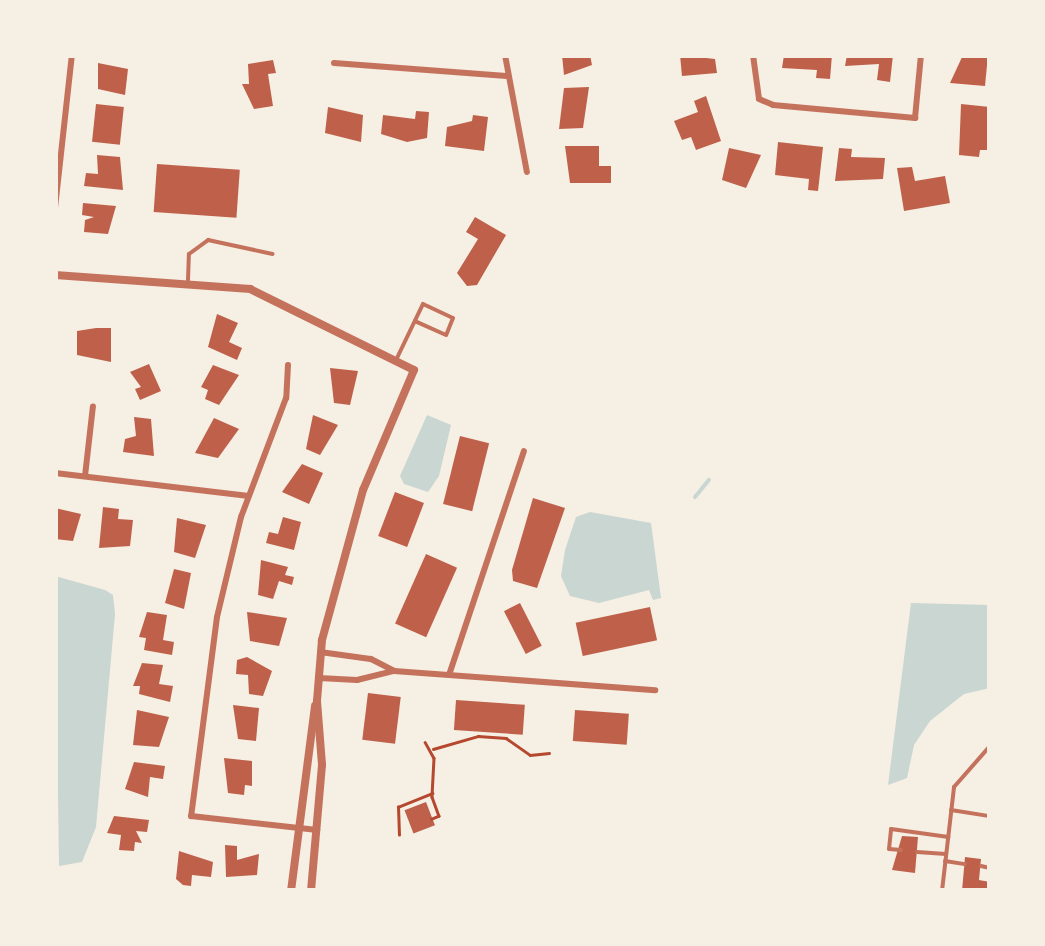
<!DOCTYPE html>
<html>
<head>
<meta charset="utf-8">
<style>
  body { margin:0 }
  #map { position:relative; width:1045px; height:946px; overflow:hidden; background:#f6efe4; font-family:Poppins,sans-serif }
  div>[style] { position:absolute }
  .water>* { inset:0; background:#c9d6d2 }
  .stream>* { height:4px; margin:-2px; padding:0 2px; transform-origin:2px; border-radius:2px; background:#c9d6d2 }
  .building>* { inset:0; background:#bf614a; transform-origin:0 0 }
  .path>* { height:2.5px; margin:-1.25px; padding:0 1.25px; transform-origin:1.25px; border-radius:1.25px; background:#b5482f }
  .service>* { height:4px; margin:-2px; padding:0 2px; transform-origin:2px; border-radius:2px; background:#c5725c }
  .minor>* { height:6px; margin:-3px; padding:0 3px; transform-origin:3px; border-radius:3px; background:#c5725c }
  .tertiary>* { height:8px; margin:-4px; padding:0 4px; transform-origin:4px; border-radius:4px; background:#c5725c }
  span { translate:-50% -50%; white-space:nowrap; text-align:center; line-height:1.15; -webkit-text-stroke:10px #f6efe4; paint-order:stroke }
  .frame { position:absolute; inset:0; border:58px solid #f6efe4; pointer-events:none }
</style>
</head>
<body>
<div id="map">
  <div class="water">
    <i style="clip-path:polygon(427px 415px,451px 425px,439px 476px,428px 492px,404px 484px,400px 476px)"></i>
    <i style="clip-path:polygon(590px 512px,651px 523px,661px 598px,653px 600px,649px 590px,599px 603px,570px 596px,561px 576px,565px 550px,576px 517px)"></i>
    <i style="clip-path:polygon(55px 576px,105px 590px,113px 595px,115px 614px,96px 827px,82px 862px,59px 866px)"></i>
    <i style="clip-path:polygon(911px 603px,990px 605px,990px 688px,964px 694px,930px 721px,914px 745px,907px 778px,888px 785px)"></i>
  </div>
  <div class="stream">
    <i style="left:695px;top:497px;width:22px;rotate:-51deg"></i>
  </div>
  <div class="building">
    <i style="clip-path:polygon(562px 55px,590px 55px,592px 65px,564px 75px)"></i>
    <i style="clip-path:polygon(680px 55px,715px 59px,717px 73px,682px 76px)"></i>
    <i style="clip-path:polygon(784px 55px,832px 55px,830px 79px,816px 78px,817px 70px,782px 68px)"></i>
    <i style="clip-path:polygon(847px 55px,893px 55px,890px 82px,877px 80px,879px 64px,845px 66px)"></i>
    <i style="clip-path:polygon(963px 55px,988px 55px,985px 86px,950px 83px)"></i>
    <i style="clip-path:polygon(273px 60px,276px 73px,268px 74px,273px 106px,254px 109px,242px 84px,249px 84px,248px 64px)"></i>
    <i style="clip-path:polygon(98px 63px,128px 69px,125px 95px,98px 89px)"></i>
    <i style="clip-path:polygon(589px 87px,583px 128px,559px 129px,564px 88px)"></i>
    <i style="clip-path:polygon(706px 96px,721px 141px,696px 150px,691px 137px,682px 140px,674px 121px,698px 112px,694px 101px)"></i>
    <i style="left:96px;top:104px;width:28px;height:38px;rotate:6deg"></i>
    <i style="clip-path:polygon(961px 104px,990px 107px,987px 150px,980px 150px,979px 157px,959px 155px)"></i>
    <i style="clip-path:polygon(328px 107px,363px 115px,361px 142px,325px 133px)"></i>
    <i style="clip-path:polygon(416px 111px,429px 112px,427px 138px,407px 142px,381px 134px,383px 115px,415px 119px)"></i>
    <i style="clip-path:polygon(473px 115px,488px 117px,484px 151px,445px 146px,447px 127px,472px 121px)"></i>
    <i style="clip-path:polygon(778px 142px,823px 147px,818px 191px,808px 190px,809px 179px,775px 175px)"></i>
    <i style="clip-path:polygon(565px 146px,599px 146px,599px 166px,611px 166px,611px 183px,570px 183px)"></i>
    <i style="clip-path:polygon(729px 148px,761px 155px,746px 188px,722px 180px)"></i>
    <i style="clip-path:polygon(839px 148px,852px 149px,851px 157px,885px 158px,883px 179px,835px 181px)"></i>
    <i style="clip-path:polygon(97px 155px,120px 157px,123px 190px,84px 186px,86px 173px,98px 174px)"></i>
    <i style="left:157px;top:164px;width:83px;height:48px;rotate:4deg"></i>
    <i style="clip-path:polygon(912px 167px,915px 181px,945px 176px,950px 203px,904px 211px,897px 168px)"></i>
    <i style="clip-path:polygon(83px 203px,116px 206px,108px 234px,84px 232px,85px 220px,94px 217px,82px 215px)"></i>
    <i style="clip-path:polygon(475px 217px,506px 235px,477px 285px,467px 286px,457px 273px,478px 239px,466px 232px)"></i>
    <i style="clip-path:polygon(217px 314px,238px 323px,229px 342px,242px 348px,237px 360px,208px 347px)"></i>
    <i style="clip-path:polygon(96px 328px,111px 328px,111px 362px,77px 355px,77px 331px)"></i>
    <i style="clip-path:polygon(149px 364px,161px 391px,140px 400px,135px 389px,141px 387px,130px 372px)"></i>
    <i style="clip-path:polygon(213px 365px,239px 375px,219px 405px,205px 399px,208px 390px,201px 387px)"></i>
    <i style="clip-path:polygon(330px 368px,358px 371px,350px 405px,334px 403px)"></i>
    <i style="clip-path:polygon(313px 415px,338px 425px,320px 455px,306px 449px)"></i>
    <i style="clip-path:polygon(134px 417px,151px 419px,154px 456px,123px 452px,125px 439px,136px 436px)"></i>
    <i style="clip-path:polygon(214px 418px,239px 429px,218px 458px,195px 453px)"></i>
    <i style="left:460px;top:436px;width:30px;height:70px;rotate:14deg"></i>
    <i style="clip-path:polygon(302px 464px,323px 473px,309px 504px,282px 492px)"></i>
    <i style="left:395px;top:492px;width:31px;height:47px;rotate:21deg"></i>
    <i style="clip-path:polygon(533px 498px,565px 508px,537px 588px,513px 581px,512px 570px)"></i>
    <i style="clip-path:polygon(103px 507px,119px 509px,118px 519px,133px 520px,130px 546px,99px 548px)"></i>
    <i style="clip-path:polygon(55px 508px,81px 514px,73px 541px,55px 539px)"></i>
    <i style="clip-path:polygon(283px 517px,301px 522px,294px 550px,266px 543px,269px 532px,278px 534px)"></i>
    <i style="clip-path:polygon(177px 518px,206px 525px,195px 558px,174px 552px)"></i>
    <i style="left:426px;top:554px;width:34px;height:76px;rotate:24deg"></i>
    <i style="clip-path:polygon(261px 560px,288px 567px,285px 575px,294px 577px,292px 585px,279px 581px,273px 599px,258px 595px)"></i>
    <i style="clip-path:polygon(174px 569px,191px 573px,184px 609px,165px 603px)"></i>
    <i style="left:520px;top:603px;width:48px;height:18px;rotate:63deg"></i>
    <i style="left:650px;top:607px;width:34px;height:76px;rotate:78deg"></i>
    <i style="clip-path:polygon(147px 612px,167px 615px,163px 640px,174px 642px,172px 655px,144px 650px,146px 638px,139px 637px)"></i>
    <i style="clip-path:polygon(247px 612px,287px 618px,279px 646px,250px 641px)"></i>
    <i style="clip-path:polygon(247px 657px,272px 671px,263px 696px,249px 694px,248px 675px,236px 674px,237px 660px)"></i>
    <i style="clip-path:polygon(142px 663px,163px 665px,159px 684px,173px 686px,170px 702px,139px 694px,140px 686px,133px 686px)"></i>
    <i style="left:368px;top:693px;width:33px;height:47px;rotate:7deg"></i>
    <i style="left:456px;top:700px;width:69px;height:30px;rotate:4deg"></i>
    <i style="clip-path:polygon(233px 705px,259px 708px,256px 741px,238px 739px)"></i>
    <i style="clip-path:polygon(137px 710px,169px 717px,159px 747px,133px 745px)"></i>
    <i style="left:575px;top:710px;width:54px;height:31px;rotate:4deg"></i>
    <i style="clip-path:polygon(224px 758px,252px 761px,252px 786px,245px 785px,244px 795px,228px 793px)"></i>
    <i style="clip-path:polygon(134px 762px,165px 766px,163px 779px,150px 777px,148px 797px,125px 789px)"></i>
    <i style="left:426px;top:802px;width:25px;height:23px;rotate:69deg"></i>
    <i style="clip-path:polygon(114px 816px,149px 820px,147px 832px,136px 831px,142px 843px,135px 842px,134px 851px,119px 850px,121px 835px,107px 833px)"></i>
    <i style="clip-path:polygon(902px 836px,918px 837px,915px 873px,892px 870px)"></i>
    <i style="clip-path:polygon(225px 845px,237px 846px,237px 860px,259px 854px,257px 875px,226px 877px)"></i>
    <i style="clip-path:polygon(179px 851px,213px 862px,211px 877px,192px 875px,191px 886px,183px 885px,176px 879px)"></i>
    <i style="clip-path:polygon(965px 857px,981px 859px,979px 880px,990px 882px,990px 891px,962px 891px)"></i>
  </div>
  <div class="path">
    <i style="left:425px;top:742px;width:18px;rotate:61deg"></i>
    <i style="left:434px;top:758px;width:39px;rotate:93deg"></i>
    <i style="left:432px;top:797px;width:20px;rotate:70deg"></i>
    <i style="left:439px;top:816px;width:8px;rotate:157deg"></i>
    <i style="left:433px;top:749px;width:47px;rotate:-16.1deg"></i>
    <i style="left:478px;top:736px;width:28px;rotate:4deg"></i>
    <i style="left:506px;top:738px;width:29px;rotate:35deg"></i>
    <i style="left:530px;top:755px;width:19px;rotate:-6deg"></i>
    <i style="left:399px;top:835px;width:28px;rotate:-92deg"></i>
    <i style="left:398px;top:807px;width:37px;rotate:-22deg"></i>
  </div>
  <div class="service">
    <i style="left:188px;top:280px;width:26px;rotate:-88deg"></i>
    <i style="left:189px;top:254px;width:24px;rotate:-36deg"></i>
    <i style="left:208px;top:240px;width:66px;rotate:12.2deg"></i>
    <i style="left:397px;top:358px;width:60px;rotate:-64.3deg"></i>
    <i style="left:423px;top:304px;width:33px;rotate:25deg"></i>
    <i style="left:453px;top:318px;width:18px;rotate:112deg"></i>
    <i style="left:446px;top:335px;width:34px;rotate:-156deg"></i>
    <i style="left:951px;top:810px;width:39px;rotate:9deg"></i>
    <i style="left:901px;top:850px;width:12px;rotate:-175deg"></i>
    <i style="left:889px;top:849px;width:20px;rotate:-84deg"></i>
    <i style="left:891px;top:829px;width:58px;rotate:8deg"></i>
    <i style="left:917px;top:852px;width:29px;rotate:4deg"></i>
    <i style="left:945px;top:861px;width:20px;rotate:9deg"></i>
    <i style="left:981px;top:866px;width:9px;rotate:13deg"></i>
    <i style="left:942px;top:891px;width:105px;rotate:-83.4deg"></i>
    <i style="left:954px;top:787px;width:55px;rotate:-48.7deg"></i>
  </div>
  <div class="minor">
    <i style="left:505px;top:55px;width:119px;rotate:79.4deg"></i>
    <i style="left:753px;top:55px;width:44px;rotate:82.2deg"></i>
    <i style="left:759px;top:99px;width:15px;rotate:23deg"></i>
    <i style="left:773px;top:105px;width:143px;rotate:5.2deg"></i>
    <i style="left:915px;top:118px;width:63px;rotate:-84.6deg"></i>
    <i style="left:334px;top:63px;width:173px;rotate:4.3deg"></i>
    <i style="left:55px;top:208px;width:154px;rotate:-83.7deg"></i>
    <i style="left:288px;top:365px;width:33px;rotate:93deg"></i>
    <i style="left:286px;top:398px;width:127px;rotate:110.7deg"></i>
    <i style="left:241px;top:517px;width:103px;rotate:103.5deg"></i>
    <i style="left:217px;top:617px;width:201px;rotate:97.4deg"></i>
    <i style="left:191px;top:816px;width:127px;rotate:6.3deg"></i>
    <i style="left:55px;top:473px;width:193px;rotate:6.8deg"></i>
    <i style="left:85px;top:476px;width:70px;rotate:-83.5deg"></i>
    <i style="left:320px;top:652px;width:51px;rotate:7.8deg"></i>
    <i style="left:371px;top:659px;width:25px;rotate:27deg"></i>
    <i style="left:449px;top:675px;width:236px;rotate:-71.5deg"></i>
    <i style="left:319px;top:678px;width:38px;rotate:3deg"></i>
    <i style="left:357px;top:680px;width:38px;rotate:-14deg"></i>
    <i style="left:394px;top:671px;width:262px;rotate:4.2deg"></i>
  </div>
  <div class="tertiary">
    <i style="left:55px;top:275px;width:196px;rotate:4.1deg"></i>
    <i style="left:250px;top:289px;width:183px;rotate:26.3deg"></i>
    <i style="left:414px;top:370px;width:130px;rotate:113deg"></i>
    <i style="left:363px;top:490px;width:156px;rotate:105.3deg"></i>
    <i style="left:322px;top:640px;width:61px;rotate:94.7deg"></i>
    <i style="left:317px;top:701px;width:64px;rotate:85.5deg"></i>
    <i style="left:322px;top:765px;width:126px;rotate:95deg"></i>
    <i style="left:291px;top:891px;width:187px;rotate:-82.6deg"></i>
  </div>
  <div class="frame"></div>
</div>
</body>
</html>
